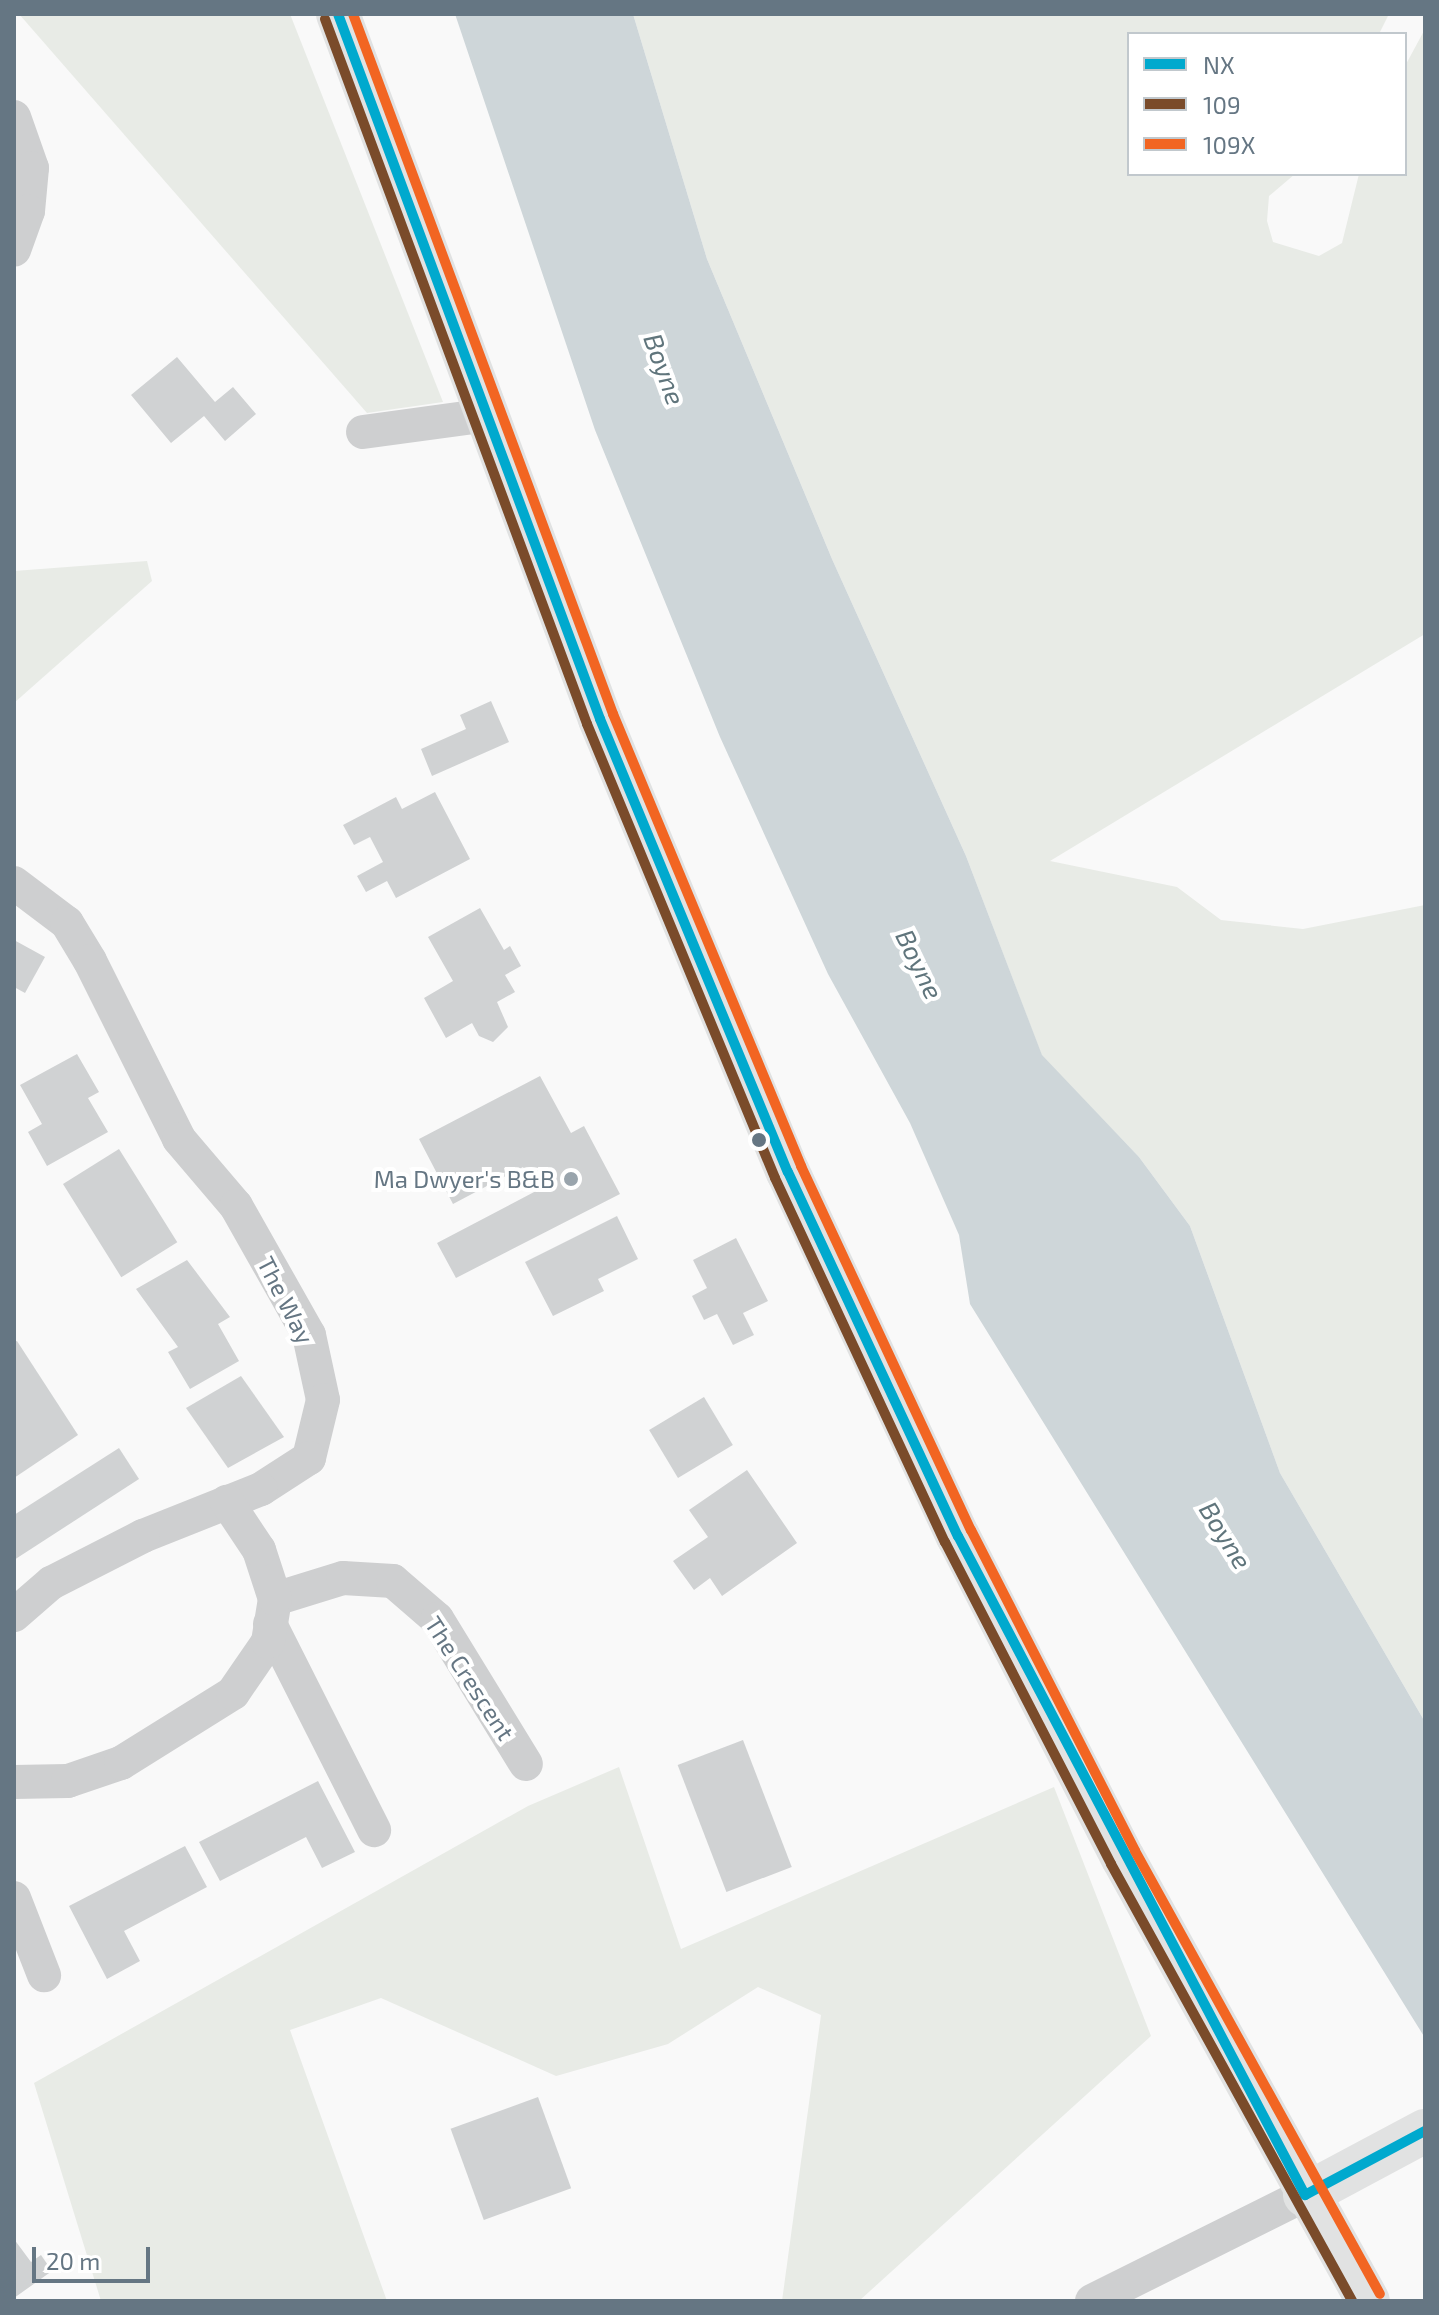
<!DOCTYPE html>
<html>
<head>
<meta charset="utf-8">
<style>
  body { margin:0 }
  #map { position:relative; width:1439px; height:2315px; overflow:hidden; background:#f9f9f9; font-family:"Exo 2",sans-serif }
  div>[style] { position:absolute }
  .green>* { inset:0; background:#e8ebe6 }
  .water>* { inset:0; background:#ced6d9 }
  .building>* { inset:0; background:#d0d2d3; transform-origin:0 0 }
  .street>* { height:34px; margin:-17px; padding:0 17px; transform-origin:17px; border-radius:17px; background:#cecfd0 }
  .secondary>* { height:44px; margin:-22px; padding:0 22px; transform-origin:22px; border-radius:22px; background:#e1e2e2 }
  .bus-1>* { height:10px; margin:-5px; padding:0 5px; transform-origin:5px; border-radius:5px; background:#00a9ce }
  .bus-2>* { height:10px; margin:-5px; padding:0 5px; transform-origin:5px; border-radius:5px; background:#7a4b2a }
  .bus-3>* { height:10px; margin:-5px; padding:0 5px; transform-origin:5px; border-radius:5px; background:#f26522 }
  .dots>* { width:22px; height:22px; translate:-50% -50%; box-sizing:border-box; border:4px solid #fff; border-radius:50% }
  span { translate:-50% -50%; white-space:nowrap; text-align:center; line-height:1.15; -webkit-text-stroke:8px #fff; paint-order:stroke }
  .poi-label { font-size:24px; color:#657683 }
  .right { translate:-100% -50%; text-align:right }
  .street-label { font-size:24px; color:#657683 }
  .water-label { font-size:26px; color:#60757c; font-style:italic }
  .frame { position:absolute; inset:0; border:16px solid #657683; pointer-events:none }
  .legend { position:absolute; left:1127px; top:32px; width:280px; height:144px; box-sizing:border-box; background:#fff; border:2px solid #c1c8cd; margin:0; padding:10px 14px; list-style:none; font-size:24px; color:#657683 }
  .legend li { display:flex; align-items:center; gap:16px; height:40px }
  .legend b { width:40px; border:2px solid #c1c8cd }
  .scale { position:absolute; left:32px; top:2247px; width:118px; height:36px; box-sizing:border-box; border:4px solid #657683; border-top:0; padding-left:10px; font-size:24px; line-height:28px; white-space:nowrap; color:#657683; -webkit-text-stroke:6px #fff; paint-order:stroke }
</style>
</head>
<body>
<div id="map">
  <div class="green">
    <i style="clip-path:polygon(19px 14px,290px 14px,443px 402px,367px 413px)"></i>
    <i style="clip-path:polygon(633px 14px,1389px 14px,1379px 34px,1129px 34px,1129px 174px,1295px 174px,1269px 196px,1267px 221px,1273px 242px,1319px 256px,1342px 243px,1359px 174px,1405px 174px,1405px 66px,1425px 29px,1425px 634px,1050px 861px,1177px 887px,1221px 920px,1303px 929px,1425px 905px,1425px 1722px,1280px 1473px,1190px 1226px,1139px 1157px,1042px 1056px,966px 856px,832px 559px,707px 259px)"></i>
    <i style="clip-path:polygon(147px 561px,152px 581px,14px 703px,14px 571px)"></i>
    <i style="clip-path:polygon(619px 1767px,681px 1949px,1054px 1787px,1151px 2036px,859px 2301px,782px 2301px,821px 2015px,758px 1987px,668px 2044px,556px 2076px,381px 1998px,290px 2030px,387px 2301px,101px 2301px,34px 2083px,528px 1806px)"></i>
  </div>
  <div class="water">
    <i style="clip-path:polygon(455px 14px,633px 14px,707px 259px,832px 559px,966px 856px,1042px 1055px,1139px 1157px,1190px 1226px,1280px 1473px,1425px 1722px,1425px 2038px,970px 1304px,959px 1235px,910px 1123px,828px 974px,720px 737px,595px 430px)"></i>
  </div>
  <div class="building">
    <i style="clip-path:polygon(177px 357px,215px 402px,233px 387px,256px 414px,225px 441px,204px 416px,171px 443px,131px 395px)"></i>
    <i style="clip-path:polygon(491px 701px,509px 742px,432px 776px,421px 749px,466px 729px,460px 715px)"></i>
    <i style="clip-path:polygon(435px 792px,470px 859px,396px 898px,387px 881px,366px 892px,357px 876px,383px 862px,370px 837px,354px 845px,343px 825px,396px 797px,402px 809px)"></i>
    <i style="clip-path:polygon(480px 908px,504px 950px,510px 946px,521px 966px,505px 975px,515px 992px,497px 1002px,508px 1027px,493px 1042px,479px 1036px,472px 1023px,446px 1038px,424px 998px,453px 981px,428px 937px)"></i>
    <i style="clip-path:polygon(14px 940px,45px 957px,25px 993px,14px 987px)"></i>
    <i style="clip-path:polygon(77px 1054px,99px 1092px,88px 1098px,108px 1132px,47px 1166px,28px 1132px,42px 1124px,20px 1085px)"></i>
    <i style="clip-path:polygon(540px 1076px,571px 1133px,584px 1126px,620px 1194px,456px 1278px,437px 1243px,536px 1191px,523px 1167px,453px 1204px,419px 1139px)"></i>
    <i style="left:119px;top:1149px;width:110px;height:66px;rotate:58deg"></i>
    <i style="clip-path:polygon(617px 1216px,638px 1259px,598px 1279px,604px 1291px,553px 1316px,525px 1262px)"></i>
    <i style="clip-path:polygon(736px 1238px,768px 1301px,743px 1313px,754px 1335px,733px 1345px,717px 1314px,704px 1320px,692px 1296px,707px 1288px,693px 1260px)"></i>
    <i style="clip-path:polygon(187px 1260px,230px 1317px,218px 1324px,239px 1361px,190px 1389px,168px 1352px,178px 1347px,136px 1289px)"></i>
    <i style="clip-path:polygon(17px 1341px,78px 1435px,14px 1478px,14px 1342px)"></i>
    <i style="clip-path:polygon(241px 1376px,284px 1437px,228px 1468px,186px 1408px)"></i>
    <i style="left:704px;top:1397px;width:56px;height:64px;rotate:59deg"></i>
    <i style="clip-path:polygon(119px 1448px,139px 1479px,14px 1560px,14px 1515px)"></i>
    <i style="clip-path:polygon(747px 1470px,797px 1543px,722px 1596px,710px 1578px,694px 1590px,673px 1561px,708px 1537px,689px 1510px)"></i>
    <i style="left:743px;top:1740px;width:136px;height:70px;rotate:69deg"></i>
    <i style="clip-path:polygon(318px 1781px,355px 1852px,322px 1868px,306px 1837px,220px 1881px,199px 1842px)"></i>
    <i style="clip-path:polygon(185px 1846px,207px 1887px,124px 1931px,140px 1961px,107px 1979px,69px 1906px)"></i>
    <i style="left:538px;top:2097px;width:97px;height:93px;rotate:70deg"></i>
    <i style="clip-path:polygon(14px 2239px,31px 2262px,41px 2255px,52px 2271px,14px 2298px)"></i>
  </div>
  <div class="street">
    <i style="left:14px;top:117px;width:54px;rotate:70.6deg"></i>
    <i style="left:32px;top:168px;width:43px;rotate:95.3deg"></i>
    <i style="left:28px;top:211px;width:41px;rotate:109.7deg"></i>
    <i style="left:363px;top:432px;width:125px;rotate:-7.8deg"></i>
    <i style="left:14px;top:883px;width:66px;rotate:37deg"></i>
    <i style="left:67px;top:923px;width:44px;rotate:58.8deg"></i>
    <i style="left:90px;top:961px;width:199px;rotate:63.4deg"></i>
    <i style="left:179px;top:1139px;width:88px;rotate:49.6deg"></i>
    <i style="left:236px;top:1206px;width:148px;rotate:60.5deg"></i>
    <i style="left:309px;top:1335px;width:66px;rotate:77.8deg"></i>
    <i style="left:323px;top:1400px;width:60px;rotate:103.6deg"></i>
    <i style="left:309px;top:1458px;width:57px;rotate:147.1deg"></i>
    <i style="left:261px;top:1489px;width:127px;rotate:158.3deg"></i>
    <i style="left:143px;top:1536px;width:103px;rotate:152.9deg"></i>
    <i style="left:51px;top:1583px;width:49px;rotate:139.1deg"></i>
    <i style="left:275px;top:1599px;width:71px;rotate:-17.2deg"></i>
    <i style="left:343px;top:1578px;width:50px;rotate:3.4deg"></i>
    <i style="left:393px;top:1581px;width:58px;rotate:40.8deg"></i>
    <i style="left:437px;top:1619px;width:170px;rotate:58.5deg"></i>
    <i style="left:270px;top:1624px;width:231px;rotate:63.2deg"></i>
    <i style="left:14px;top:1782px;width:54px;rotate:-1.1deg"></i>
    <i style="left:68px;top:1781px;width:56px;rotate:-18.8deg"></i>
    <i style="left:121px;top:1763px;width:132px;rotate:-32deg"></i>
    <i style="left:233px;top:1693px;width:62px;rotate:-55.5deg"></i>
    <i style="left:268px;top:1642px;width:44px;rotate:-80.8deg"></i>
    <i style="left:275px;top:1599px;width:52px;rotate:-108.1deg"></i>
    <i style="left:259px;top:1550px;width:58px;rotate:-123.7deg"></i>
    <i style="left:14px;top:1898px;width:83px;rotate:68.7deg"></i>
    <i style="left:1092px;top:2301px;width:238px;rotate:-26.5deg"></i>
  </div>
  <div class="secondary">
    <i style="left:338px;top:14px;width:752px;rotate:69.61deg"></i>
    <i style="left:600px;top:719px;width:490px;rotate:67.5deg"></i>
    <i style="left:788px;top:1172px;width:402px;rotate:65deg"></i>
    <i style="left:958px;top:1536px;width:362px;rotate:62.9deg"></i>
    <i style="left:1123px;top:1858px;width:506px;rotate:61.06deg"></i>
    <i style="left:1305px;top:2195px;width:136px;rotate:-28.1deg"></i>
  </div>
  <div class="bus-1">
    <i style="left:338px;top:14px;width:752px;rotate:69.61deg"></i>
    <i style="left:600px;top:719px;width:490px;rotate:67.5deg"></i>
    <i style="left:788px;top:1172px;width:402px;rotate:65deg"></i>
    <i style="left:958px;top:1536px;width:745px;rotate:62.23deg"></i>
    <i style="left:1305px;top:2195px;width:136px;rotate:-28.1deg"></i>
  </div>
  <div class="bus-2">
    <i style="left:325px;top:19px;width:752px;rotate:69.61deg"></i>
    <i style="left:587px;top:724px;width:491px;rotate:67.5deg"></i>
    <i style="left:775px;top:1178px;width:402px;rotate:65deg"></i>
    <i style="left:945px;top:1542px;width:362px;rotate:62.7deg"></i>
    <i style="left:1111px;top:1864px;width:499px;rotate:61.1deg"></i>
  </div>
  <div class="bus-3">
    <i style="left:353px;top:14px;width:747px;rotate:69.62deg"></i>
    <i style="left:613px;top:714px;width:490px;rotate:67.4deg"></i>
    <i style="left:801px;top:1166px;width:402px;rotate:65deg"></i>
    <i style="left:971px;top:1530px;width:360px;rotate:62.9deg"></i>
    <i style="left:1135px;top:1851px;width:506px;rotate:61.06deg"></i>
  </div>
  <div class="dots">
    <i style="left:759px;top:1140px;background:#657683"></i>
    <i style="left:571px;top:1179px;background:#99a4ac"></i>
  </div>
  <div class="poi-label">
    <span class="right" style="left:555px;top:1179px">Ma Dwyer's B&amp;B</span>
  </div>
  <div class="street-label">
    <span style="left:286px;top:1300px;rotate:63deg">The Way</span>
    <span style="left:470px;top:1678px;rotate:57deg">The Crescent</span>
  </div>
  <div class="water-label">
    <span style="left:665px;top:369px;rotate:70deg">Boyne</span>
    <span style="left:920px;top:964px;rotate:64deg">Boyne</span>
    <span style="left:1226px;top:1535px;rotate:58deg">Boyne</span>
  </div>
  <div class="frame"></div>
  <ul class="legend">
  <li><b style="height:10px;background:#00a9ce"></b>NX</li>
  <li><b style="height:10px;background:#7a4b2a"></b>109</li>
  <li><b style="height:10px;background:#f26522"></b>109X</li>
  </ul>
  <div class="scale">20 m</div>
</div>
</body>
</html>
